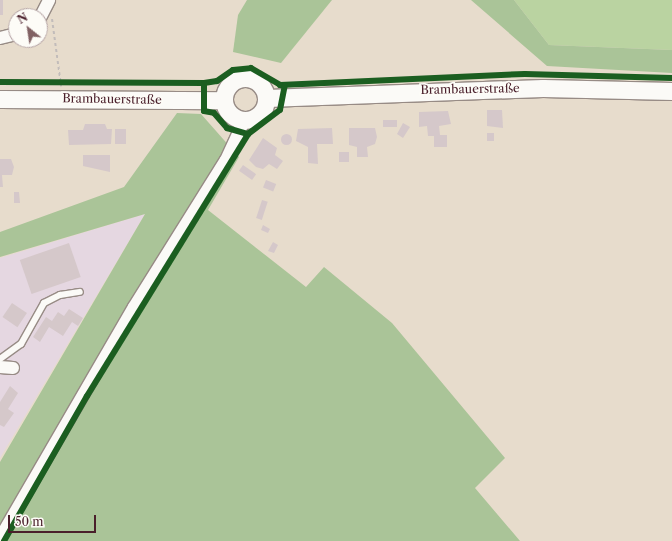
<!DOCTYPE html>
<html>
<head>
<meta charset="utf-8">
<style>
  body { margin:0 }
  #map { position:relative; width:672px; height:541px; overflow:hidden; background:#e7dccc; font-family:"Libre Caslon Text",serif }
  div>[style] { position:absolute }
  .built>* { inset:0; background:#e5d7e1 }
  .green>* { inset:0; background:#bad3a1 }
  .forest>* { inset:0; background:#aac498 }
  .building>* { inset:0; background:#d5c8ca; transform-origin:0 0 }
  .round { border-radius:50% }
  .path>* { height:2px; margin-top:-1px; transform-origin:0; background:repeating-linear-gradient(90deg,#c2bcba 0 3px,transparent 0 6px) }
  .roads { filter:drop-shadow(1px 0 #978b85) drop-shadow(-1px 0 #978b85) drop-shadow(0 1px #978b85) drop-shadow(0 -1px #978b85) }
  .service>* { height:6px; margin:-3px; padding:0 3px; transform-origin:3px; border-radius:3px; background:#fbfaf7 }
  .minor>* { height:12px; margin:-6px; padding:0 6px; transform-origin:6px; border-radius:6px; background:#fbfaf7 }
  .secondary>* { height:17px; margin:-8.5px; padding:0 8.5px; transform-origin:8.5px; border-radius:8.5px; background:#fbfaf7 }
  .secondary>.ring { margin:-8.5px; padding:0; box-sizing:content-box; background:none; border:17px solid #fbfaf7; border-radius:50% }
  .cycleway>* { height:6px; margin:-3px; padding:0 3px; transform-origin:3px; border-radius:3px; background:#1b5e20 }
  span { translate:-50% -50%; white-space:nowrap; text-align:center; line-height:1.15; -webkit-text-stroke:3.5px #fdfcf7; paint-order:stroke }
  .street-label { font-size:12px; color:#4a1f2b }
  .north { position:absolute; left:8px; top:8px; width:40px; height:40px; box-sizing:border-box; background:#fdfcf7; border:1px solid #b5a4a5; border-radius:50%; rotate:330deg; font-size:11px; font-weight:700; line-height:16px; text-align:center; color:#4a1f2b }
  .north::after { content:''; display:block; margin:auto; width:14px; height:18px; background:#816163; clip-path:polygon(50% 0,100% 100%,50% 72%,0 100%) }
  .scale { position:absolute; left:8px; top:515px; width:88px; height:18px; box-sizing:border-box; border:2px solid #4a1f2b; border-top:0; padding-left:5px; font-size:12px; line-height:14px; white-space:nowrap; color:#4a1f2b; -webkit-text-stroke:3px #fdfcf7; paint-order:stroke }
</style>
</head>
<body>
<div id="map">
  <div class="built">
    <i style="clip-path:polygon(145px 214px,0 458px,0 258px)"></i>
  </div>
  <div class="green">
    <i style="clip-path:polygon(514px 0,672px 0,672px 50px,549px 45px)"></i>
  </div>
  <div class="forest">
    <i style="clip-path:polygon(247px 0,332px 0,281px 63px,233px 52px,238px 15px)"></i>
    <i style="clip-path:polygon(471px 0,514px 0,549px 45px,672px 50px,672px 73px,547px 66px)"></i>
    <i style="clip-path:polygon(177px 113px,201px 114px,239px 157px,208px 210px,306px 287px,324px 267px,392px 323px,505px 458px,475px 488px,520px 541px,0 541px,0 462px,145px 214px,0 257px,0 232px,124px 187px)"></i>
  </div>
  <div class="building">
    <i style="left:0;top:0;width:3px;height:15px"></i>
    <i style="clip-path:polygon(487px 110px,502px 110px,503px 128px,487px 126px)"></i>
    <i style="clip-path:polygon(448px 111px,451px 124px,439px 126px,440px 135px,447px 135px,447px 147px,434px 147px,434px 136px,428px 136px,427px 126px,419px 127px,419px 112px)"></i>
    <i style="left:397px;top:120px;width:7px;height:14px;rotate:90deg"></i>
    <i style="clip-path:polygon(403px 123px,410px 127px,403px 138px,397px 134px)"></i>
    <i style="clip-path:polygon(85px 124px,105px 124px,107px 129px,112px 129px,111px 144px,69px 145px,68px 130px,83px 130px)"></i>
    <i style="clip-path:polygon(332px 128px,333px 144px,317px 144px,318px 164px,308px 163px,308px 147px,296px 141px,298px 129px)"></i>
    <i style="clip-path:polygon(349px 128px,375px 128px,377px 137px,375px 144px,367px 147px,368px 157px,357px 157px,357px 147px,349px 145px)"></i>
    <i style="left:115px;top:129px;width:11px;height:15px"></i>
    <i style="left:487px;top:133px;width:7px;height:8px"></i>
    <i class="round" style="left:280.5px;top:133.5px;width:11px;height:11px"></i>
    <i style="clip-path:polygon(263px 138px,277px 148px,275px 155px,283px 161px,277px 169px,269px 164px,263px 169px,256px 167px,249px 160px)"></i>
    <i style="left:339px;top:152px;width:10px;height:10px"></i>
    <i style="clip-path:polygon(83px 155px,110px 155px,110px 172px,83px 166px)"></i>
    <i style="clip-path:polygon(0 159px,11px 159px,14px 167px,12px 175px,2px 175px,3px 187px,0 187px)"></i>
    <i style="left:243px;top:165px;width:16px;height:7px;rotate:35deg"></i>
    <i style="left:266px;top:180px;width:11px;height:8px;rotate:22deg"></i>
    <i style="clip-path:polygon(14px 192px,19px 192px,20px 203px,14px 203px)"></i>
    <i style="left:262px;top:200px;width:6px;height:19px;rotate:18deg"></i>
    <i style="clip-path:polygon(263px 225px,270px 229px,268px 233px,261px 230px)"></i>
    <i style="clip-path:polygon(273px 242px,278px 245px,274px 253px,268px 251px)"></i>
    <i style="left:69px;top:243px;width:36px;height:52px;rotate:71deg"></i>
    <i style="left:12px;top:303px;width:18px;height:17px;rotate:34deg"></i>
    <i style="clip-path:polygon(69px 309px,83px 318px,78px 326px,72px 322px,63px 336px,49px 327px,40px 342px,33px 337px,46px 317px,52px 321px,58px 312px,64px 316px)"></i>
    <i style="clip-path:polygon(10px 386px,18px 393px,8px 409px,14px 413px,4px 427px,0 425px,0 402px)"></i>
  </div>
  <div class="path">
    <i style="left:52px;top:19px;width:68px;rotate:82.3deg"></i>
    <i style="left:0;top:82px;width:204px;rotate:0.3deg"></i>
    <i style="left:204px;top:83px;width:13px;rotate:-9deg"></i>
    <i style="left:217px;top:81px;width:19px;rotate:-35deg"></i>
    <i style="left:233px;top:70px;width:18px;rotate:-6deg"></i>
    <i style="left:251px;top:68px;width:28px;rotate:32deg"></i>
    <i style="left:216px;top:114px;width:19px;rotate:51deg"></i>
    <i style="left:254px;top:130px;width:27px;rotate:-39deg"></i>
  </div>
  <div class="roads">
    <div class="service">
      <i style="left:0;top:359px;width:26px;rotate:-36deg"></i>
      <i style="left:21px;top:344px;width:47px;rotate:-60.7deg"></i>
      <i style="left:44px;top:303px;width:18px;rotate:-27deg"></i>
      <i style="left:60px;top:295px;width:20px;rotate:-9deg"></i>
    </div>
    <div class="minor">
      <i style="left:40px;top:18px;width:20px;rotate:-63deg"></i>
      <i style="left:0;top:38px;width:16px;rotate:-14deg"></i>
      <i style="left:0;top:367px;width:13px;rotate:4deg"></i>
      <i style="left:0;top:538px;width:267px;rotate:-59.9deg"></i>
      <i style="left:134px;top:307px;width:173px;rotate:-58deg"></i>
      <i style="left:226px;top:160px;width:43px;rotate:-65.2deg"></i>
    </div>
    <div class="secondary">
      <i class="ring" style="left:224px;top:78px;width:25px;height:25px"></i>
      <i style="left:267px;top:98px;width:276px;rotate:-2.1deg"></i>
      <i style="left:543px;top:88px;width:129px;rotate:1.3deg"></i>
      <i style="left:0;top:99px;width:224px;rotate:0.3deg"></i>
    </div>
  </div>
  <div class="cycleway">
    <i style="left:0;top:82px;width:204px;rotate:0.3deg"></i>
    <i style="left:204px;top:83px;width:13px;rotate:-9deg"></i>
    <i style="left:217px;top:81px;width:19px;rotate:-35deg"></i>
    <i style="left:233px;top:70px;width:18px;rotate:-6deg"></i>
    <i style="left:251px;top:68px;width:34px;rotate:30deg"></i>
    <i style="left:280px;top:85px;width:245px;rotate:-2.6deg"></i>
    <i style="left:525px;top:74px;width:147px;rotate:1.6deg"></i>
    <i style="left:204px;top:83px;width:28px;rotate:90deg"></i>
    <i style="left:204px;top:111px;width:10px;rotate:11deg"></i>
    <i style="left:214px;top:113px;width:20px;rotate:49deg"></i>
    <i style="left:227px;top:128px;width:22px;rotate:16deg"></i>
    <i style="left:4px;top:541px;width:167px;rotate:-60.2deg"></i>
    <i style="left:87px;top:396px;width:308px;rotate:-58.4deg"></i>
    <i style="left:248px;top:134px;width:40px;rotate:-37deg"></i>
    <i style="left:280px;top:110px;width:25px;rotate:-79deg"></i>
  </div>
  <div class="street-label">
    <span style="left:470px;top:89px;rotate:-1deg">Brambauerstraße</span>
    <span style="left:112px;top:99px;rotate:1deg">Brambauerstraße</span>
  </div>
  <div class="north">N</div>
  <div class="scale">50 m</div>
</div>
</body>
</html>
